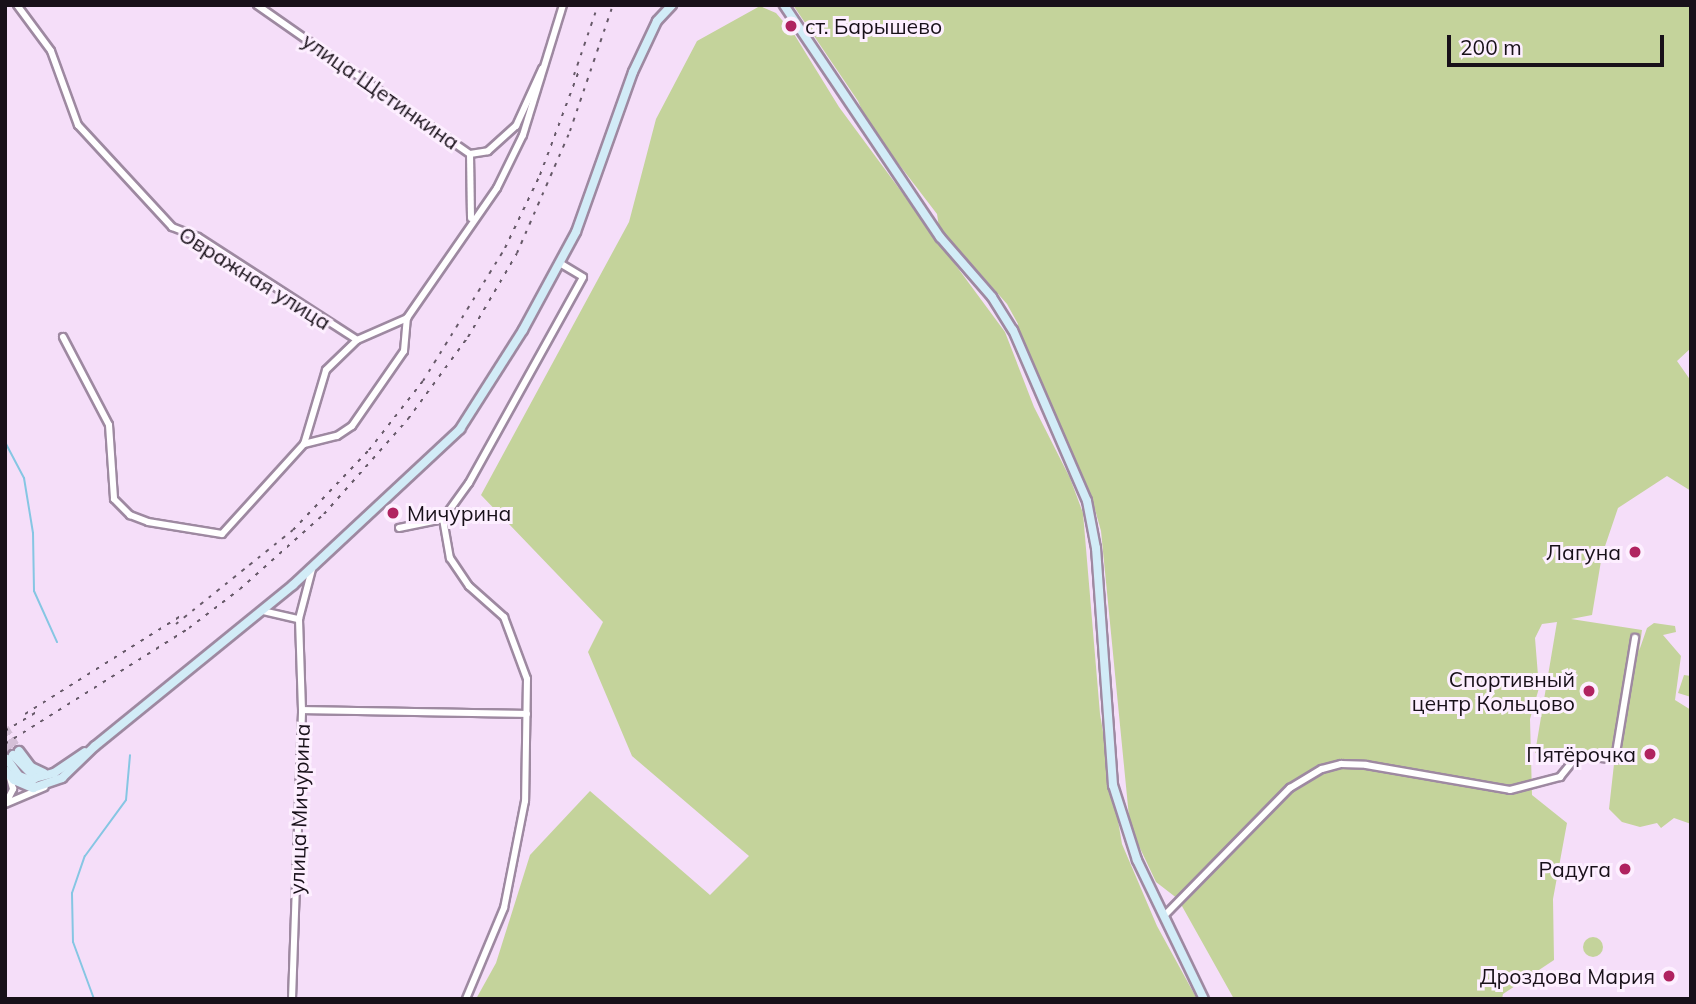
<!DOCTYPE html>
<html>
<head>
<meta charset="utf-8">
<style>
  body { margin:0 }
  #map { position:relative; width:1696px; height:1004px; overflow:hidden; background:#f5def9; font-family:Mulish,sans-serif }
  div>[style] { position:absolute }
  .green>* { inset:0; background:#c4d39b }
  .round { border-radius:50% }
  .stream>* { height:2px; margin:-1px; padding:0 1px; transform-origin:1px; border-radius:1px; background:#86c6e3 }
  .secondary-tunnel>* { height:8px; margin-top:-4px; transform-origin:0; background:repeating-linear-gradient(90deg,#d4bfd7 0 8px,transparent 0 12px) }
  .roads { filter:drop-shadow(2px 0 #9e89a1) drop-shadow(-2px 0 #9e89a1) drop-shadow(0 2px #9e89a1) drop-shadow(0 -2px #9e89a1) }
  .street>* { height:6px; margin:-3px; padding:0 3px; transform-origin:3px; border-radius:3px; background:#fff }
  .secondary>* { height:8px; margin:-4px; padding:0 4px; transform-origin:4px; border-radius:4px; background:#d2ecf7 }
  .rail>* { height:2px; margin-top:-1px; transform-origin:0; background:repeating-linear-gradient(90deg,#655867 0 3.5px,transparent 0 10.5px) }
  .dots>* { width:19px; height:19px; translate:-50% -50%; box-sizing:border-box; border:4px solid #fdefff; border-radius:50% }
  span { translate:-50% -50%; white-space:nowrap; text-align:center; line-height:1.15; -webkit-text-stroke:6px #fdefff; paint-order:stroke }
  .poi-label { font-size:21px; color:#181019 }
  .left { translate:0 -50%; text-align:left }
  .right { translate:-100% -50%; text-align:right }
  .street-label { font-size:21px; color:#181019 }
  .frame { position:absolute; inset:0; border:7px solid #181019; pointer-events:none }
  .scale { position:absolute; left:1447px; top:35px; width:217px; height:32px; box-sizing:border-box; border:4px solid #181019; border-top:0; padding-left:9px; font-size:21px; line-height:24px; white-space:nowrap; color:#181019; -webkit-text-stroke:5px #fdefff; paint-order:stroke }
</style>
</head>
<body>
<div id="map">
  <div class="green">
    <i style="clip-path:polygon(793px 5px,1691px 5px,1691px 348px,1677px 361px,1691px 381px,1691px 491px,1667px 476px,1618px 508px,1602px 555px,1592px 615px,1571px 619px,1642px 630px,1639px 651px,1647px 628px,1654px 623px,1675px 626px,1676px 632px,1663px 635px,1681px 656px,1675px 700px,1691px 710px,1691px 824px,1674px 818px,1661px 828px,1657px 823px,1640px 827px,1622px 822px,1609px 809px,1614px 764px,1535px 753px,1557px 622px,1542px 624px,1535px 638px,1539px 688px,1530px 719px,1532px 795px,1567px 823px,1553px 899px,1554px 960px,1503px 994px,1502px 999px,1234px 999px,1178px 899px,1156px 882px,1130px 827px,1101px 531px,1092px 499px,1019px 339px,1018px 324px,1007px 304px,939px 227px,937px 214px,868px 124px,858px 101px)"></i>
    <i style="clip-path:polygon(760px 6px,776px 13px,794px 34px,839px 107px,1005px 332px,1034px 407px,1070px 478px,1083px 513px,1100px 714px,1122px 844px,1157px 926px,1197px 999px,476px 999px,496px 963px,530px 855px,590px 791px,710px 895px,749px 856px,632px 756px,588px 652px,603px 622px,481px 495px,629px 222px,656px 119px,697px 41px)"></i>
    <i style="clip-path:polygon(1684px 675px,1691px 676px,1691px 697px,1678px 693px)"></i>
    <i class="round" style="left:1583px;top:937px;width:20px;height:20px"></i>
  </div>
  <div class="stream">
    <i style="left:5px;top:442px;width:41px;rotate:62.2deg"></i>
    <i style="left:24px;top:478px;width:56px;rotate:80.7deg"></i>
    <i style="left:33px;top:533px;width:58px;rotate:89deg"></i>
    <i style="left:34px;top:591px;width:56px;rotate:65.7deg"></i>
    <i style="left:94px;top:999px;width:61px;rotate:-110.2deg"></i>
    <i style="left:73px;top:942px;width:49px;rotate:-91.2deg"></i>
    <i style="left:72px;top:893px;width:39px;rotate:-71deg"></i>
    <i style="left:85px;top:856px;width:69px;rotate:-53.8deg"></i>
    <i style="left:126px;top:800px;width:45px;rotate:-84.9deg"></i>
  </div>
  <div class="secondary-tunnel">
    <i style="left:5px;top:728px;width:27px;rotate:59deg"></i>
    <i style="left:5px;top:743px;width:14px;rotate:56deg"></i>
  </div>
  <div class="roads">
    <div class="street">
      <i style="left:17px;top:5px;width:57px;rotate:53.5deg"></i>
      <i style="left:51px;top:51px;width:79px;rotate:70deg"></i>
      <i style="left:78px;top:125px;width:139px;rotate:47.3deg"></i>
      <i style="left:172px;top:227px;width:28px;rotate:21deg"></i>
      <i style="left:198px;top:237px;width:189px;rotate:32.9deg"></i>
      <i style="left:257px;top:5px;width:260px;rotate:35deg"></i>
      <i style="left:470px;top:154px;width:18px;rotate:-9deg"></i>
      <i style="left:488px;top:151px;width:38px;rotate:-42deg"></i>
      <i style="left:516px;top:126px;width:63px;rotate:-65.5deg"></i>
      <i style="left:470px;top:154px;width:64px;rotate:89.1deg"></i>
      <i style="left:63px;top:337px;width:99px;rotate:62.4deg"></i>
      <i style="left:109px;top:425px;width:74px;rotate:86.1deg"></i>
      <i style="left:114px;top:499px;width:23px;rotate:45deg"></i>
      <i style="left:130px;top:515px;width:19px;rotate:21deg"></i>
      <i style="left:148px;top:522px;width:75px;rotate:9.2deg"></i>
      <i style="left:222px;top:534px;width:122px;rotate:-47.7deg"></i>
      <i style="left:304px;top:444px;width:77px;rotate:-73.4deg"></i>
      <i style="left:326px;top:370px;width:43px;rotate:-44.1deg"></i>
      <i style="left:357px;top:340px;width:55px;rotate:-23.7deg"></i>
      <i style="left:407px;top:318px;width:158px;rotate:-55.3deg"></i>
      <i style="left:497px;top:188px;width:59px;rotate:-63.9deg"></i>
      <i style="left:523px;top:135px;width:136px;rotate:-72.9deg"></i>
      <i style="left:304px;top:444px;width:34px;rotate:-14deg"></i>
      <i style="left:337px;top:436px;width:18px;rotate:-34deg"></i>
      <i style="left:352px;top:426px;width:91px;rotate:-55.3deg"></i>
      <i style="left:404px;top:351px;width:33px;rotate:-85deg"></i>
      <i style="left:443px;top:519px;width:44px;rotate:-54.2deg"></i>
      <i style="left:469px;top:483px;width:235px;rotate:-61deg"></i>
      <i style="left:583px;top:277px;width:27px;rotate:-149deg"></i>
      <i style="left:399px;top:528px;width:45px;rotate:-11.6deg"></i>
      <i style="left:443px;top:519px;width:40px;rotate:80deg"></i>
      <i style="left:450px;top:558px;width:34px;rotate:56deg"></i>
      <i style="left:469px;top:586px;width:47px;rotate:41.5deg"></i>
      <i style="left:504px;top:617px;width:66px;rotate:69.6deg"></i>
      <i style="left:527px;top:679px;width:122px;rotate:90.9deg"></i>
      <i style="left:525px;top:801px;width:109px;rotate:101.1deg"></i>
      <i style="left:504px;top:908px;width:99px;rotate:112.7deg"></i>
      <i style="left:263px;top:611px;width:37px;rotate:13deg"></i>
      <i style="left:302px;top:710px;width:225px;rotate:1deg"></i>
      <i style="left:6px;top:803px;width:16px;rotate:-63deg"></i>
      <i style="left:13px;top:789px;width:11px;rotate:-105deg"></i>
      <i style="left:5px;top:804px;width:43px;rotate:-23deg"></i>
      <i style="left:1164px;top:916px;width:180px;rotate:-45.5deg"></i>
      <i style="left:1290px;top:788px;width:37px;rotate:-31deg"></i>
      <i style="left:1322px;top:769px;width:20px;rotate:-15deg"></i>
      <i style="left:1341px;top:764px;width:25px;rotate:2deg"></i>
      <i style="left:1366px;top:765px;width:146px;rotate:9.8deg"></i>
      <i style="left:1510px;top:790px;width:52px;rotate:-14.6deg"></i>
      <i style="left:1560px;top:777px;width:27px;rotate:-51deg"></i>
      <i style="left:1577px;top:756px;width:38px;rotate:5deg"></i>
      <i style="left:1615px;top:759px;width:123px;rotate:-80.6deg"></i>
      <i style="left:292px;top:999px;width:289px;rotate:-88deg"></i>
      <i style="left:302px;top:710px;width:91px;rotate:-91.9deg"></i>
      <i style="left:299px;top:619px;width:52px;rotate:-75.4deg"></i>
    </div>
    <div class="secondary">
      <i style="left:784px;top:5px;width:280px;rotate:56.1deg"></i>
      <i style="left:940px;top:237px;width:79px;rotate:49.1deg"></i>
      <i style="left:992px;top:297px;width:39px;rotate:58deg"></i>
      <i style="left:1013px;top:330px;width:186px;rotate:66.6deg"></i>
      <i style="left:1087px;top:501px;width:48px;rotate:79.2deg"></i>
      <i style="left:1096px;top:548px;width:238px;rotate:85.9deg"></i>
      <i style="left:1113px;top:785px;width:79px;rotate:72.3deg"></i>
      <i style="left:1137px;top:860px;width:154px;rotate:64.3deg"></i>
      <i style="left:19px;top:751px;width:20px;rotate:53deg"></i>
      <i style="left:31px;top:767px;width:14px;rotate:25deg"></i>
      <i style="left:13px;top:755px;width:32px;rotate:46deg"></i>
      <i style="left:35px;top:778px;width:20px;rotate:-15deg"></i>
      <i style="left:54px;top:773px;width:37px;rotate:-34deg"></i>
      <i style="left:7px;top:759px;width:21px;rotate:55deg"></i>
      <i style="left:19px;top:776px;width:14px;rotate:21deg"></i>
      <i style="left:5px;top:770px;width:13px;rotate:48deg"></i>
      <i style="left:14px;top:780px;width:21px;rotate:23deg"></i>
      <i style="left:33px;top:788px;width:31px;rotate:-19deg"></i>
      <i style="left:62px;top:778px;width:46px;rotate:-44.1deg"></i>
      <i style="left:95px;top:746px;width:255px;rotate:-39.1deg"></i>
      <i style="left:293px;top:585px;width:229px;rotate:-43deg"></i>
      <i style="left:460px;top:429px;width:117px;rotate:-57.5deg"></i>
      <i style="left:523px;top:330px;width:111px;rotate:-61.6deg"></i>
      <i style="left:576px;top:232px;width:170px;rotate:-70.4deg"></i>
      <i style="left:633px;top:72px;width:56px;rotate:-64.8deg"></i>
      <i style="left:657px;top:21px;width:22px;rotate:-47deg"></i>
    </div>
  </div>
  <div class="rail">
    <i style="left:574px;top:75px;width:74px;rotate:-71.1deg"></i>
    <i style="left:176px;top:624px;width:150px;rotate:-38.8deg"></i>
    <i style="left:293px;top:530px;width:110px;rotate:-46.5deg"></i>
    <i style="left:369px;top:450px;width:88px;rotate:-52deg"></i>
    <i style="left:423px;top:381px;width:156px;rotate:-58.3deg"></i>
    <i style="left:505px;top:248px;width:81px;rotate:-64.4deg"></i>
    <i style="left:540px;top:175px;width:114px;rotate:-69.5deg"></i>
    <i style="left:25px;top:714px;width:186px;rotate:-32.2deg"></i>
    <i style="left:5px;top:731px;width:37px;rotate:-31deg"></i>
    <i style="left:5px;top:744px;width:218px;rotate:-32.2deg"></i>
    <i style="left:189px;top:628px;width:64px;rotate:-37.4deg"></i>
    <i style="left:240px;top:589px;width:113px;rotate:-41.8deg"></i>
    <i style="left:324px;top:514px;width:127px;rotate:-48.5deg"></i>
    <i style="left:408px;top:419px;width:102px;rotate:-53.8deg"></i>
    <i style="left:468px;top:337px;width:97px;rotate:-59.7deg"></i>
    <i style="left:517px;top:253px;width:133px;rotate:-66.5deg"></i>
    <i style="left:570px;top:131px;width:133px;rotate:-71.2deg"></i>
  </div>
  <div class="dots">
    <i style="left:791px;top:26px;background:#b02360"></i>
    <i style="left:393px;top:513px;background:#b02360"></i>
    <i style="left:1635px;top:552px;background:#b02360"></i>
    <i style="left:1589px;top:691px;background:#b02360"></i>
    <i style="left:1650px;top:754px;background:#b02360"></i>
    <i style="left:1625px;top:869px;background:#b02360"></i>
    <i style="left:1669px;top:976px;background:#b02360"></i>
  </div>
  <div class="poi-label">
    <span class="left" style="left:805px;top:26px">ст. Барышево</span>
    <span class="left" style="left:407px;top:513px">Мичурина</span>
    <span class="right" style="left:1621px;top:552px">Лагуна</span>
    <span class="right" style="left:1575px;top:691px">Спортивный<br>центр Кольцово</span>
    <span class="right" style="left:1636px;top:754px">Пятёрочка</span>
    <span class="right" style="left:1611px;top:869px">Радуга</span>
    <span class="right" style="left:1655px;top:976px">Дроздова Мария</span>
  </div>
  <div class="street-label">
    <span style="left:381px;top:91px;rotate:35deg">улица Щетинкина</span>
    <span style="left:255px;top:278px;rotate:32deg">Овражная улица</span>
    <span style="left:299px;top:809px;rotate:-88deg">улица Мичурина</span>
  </div>
  <div class="frame"></div>
  <div class="scale">200 m</div>
</div>
</body>
</html>
